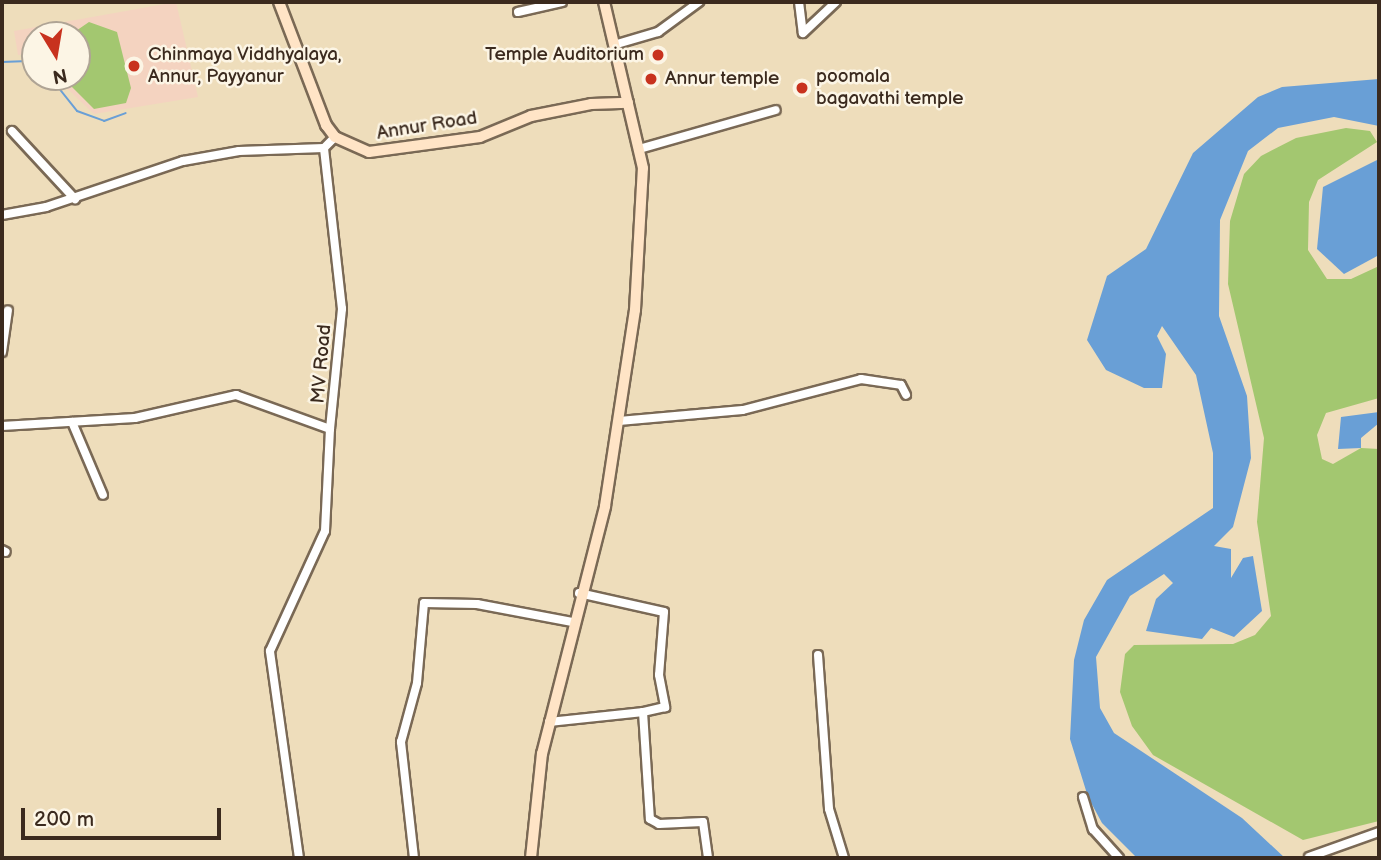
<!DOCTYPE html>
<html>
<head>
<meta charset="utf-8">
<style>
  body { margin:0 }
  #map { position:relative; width:1381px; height:860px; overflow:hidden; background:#edb; font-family:"Balsamiq Sans",sans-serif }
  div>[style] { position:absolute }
  .built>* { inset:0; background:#f4d3c0 }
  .green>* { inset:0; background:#a3c770 }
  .water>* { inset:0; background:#699fd6 }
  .stream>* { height:2px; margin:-1px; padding:0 1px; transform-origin:1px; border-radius:1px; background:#699fd6 }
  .roads { filter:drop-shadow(2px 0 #7a6955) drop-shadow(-2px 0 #7a6955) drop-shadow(0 2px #7a6955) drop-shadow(0 -2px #7a6955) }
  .minor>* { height:8px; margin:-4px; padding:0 4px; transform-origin:4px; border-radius:4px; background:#fff }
  .secondary>* { height:10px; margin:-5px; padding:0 5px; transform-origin:5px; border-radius:5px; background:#ffe4c6 }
  .dots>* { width:19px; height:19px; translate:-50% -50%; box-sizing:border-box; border:4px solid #fcf5e5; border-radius:50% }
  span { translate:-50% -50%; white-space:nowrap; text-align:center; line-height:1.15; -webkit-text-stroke:5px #fcf5e5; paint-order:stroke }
  .poi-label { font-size:19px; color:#3b2a1e }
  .left { translate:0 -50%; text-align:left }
  .right { translate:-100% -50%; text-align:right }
  .street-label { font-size:19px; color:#3b2a1e }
  .frame { position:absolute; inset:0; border:4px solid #3b2a1e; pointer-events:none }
  .north { position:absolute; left:21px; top:21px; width:70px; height:70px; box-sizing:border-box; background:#fcf5e5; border:2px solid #afa495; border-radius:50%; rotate:169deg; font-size:19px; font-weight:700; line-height:28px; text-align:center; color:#3b2a1e }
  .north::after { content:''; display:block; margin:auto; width:24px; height:32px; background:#c8321e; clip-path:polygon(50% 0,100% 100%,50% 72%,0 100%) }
  .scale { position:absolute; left:21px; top:808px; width:200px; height:32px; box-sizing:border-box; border:4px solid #3b2a1e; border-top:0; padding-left:9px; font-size:21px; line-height:24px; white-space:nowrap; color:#3b2a1e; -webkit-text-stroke:5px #fcf5e5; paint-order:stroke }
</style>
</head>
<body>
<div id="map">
  <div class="built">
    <i style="clip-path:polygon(176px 2px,198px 97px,94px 114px,55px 77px,77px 77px,77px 35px,35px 35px,35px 52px,18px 55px,14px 31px)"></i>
  </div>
  <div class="green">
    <i style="clip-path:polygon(89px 22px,117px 32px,131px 88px,126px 103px,94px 109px,62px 77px,77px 77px,77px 35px,70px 35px)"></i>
    <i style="clip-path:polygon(1346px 128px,1370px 131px,1377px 142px,1318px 180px,1309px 202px,1308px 250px,1327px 279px,1351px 279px,1379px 266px,1379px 398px,1326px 413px,1317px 435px,1322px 459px,1333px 464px,1361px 448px,1379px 449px,1379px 821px,1303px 840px,1153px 755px,1132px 726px,1120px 692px,1125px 654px,1134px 645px,1233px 644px,1255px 635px,1271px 616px,1257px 522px,1264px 438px,1228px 284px,1230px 221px,1244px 174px,1261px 156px,1296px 138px)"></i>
  </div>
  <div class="water">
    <i style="clip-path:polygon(1379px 79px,1379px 126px,1334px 117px,1278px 128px,1248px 151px,1220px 220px,1219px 316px,1247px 396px,1251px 458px,1233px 527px,1214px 546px,1231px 549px,1231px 578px,1243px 558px,1253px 556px,1262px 611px,1234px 637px,1211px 628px,1202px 639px,1146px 631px,1156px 599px,1173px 583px,1164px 574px,1130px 596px,1096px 657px,1100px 708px,1114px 733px,1242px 818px,1285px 858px,1137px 858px,1102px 823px,1088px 797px,1070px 739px,1074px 660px,1084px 620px,1107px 580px,1213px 508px,1213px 453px,1196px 375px,1162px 326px,1157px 336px,1166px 354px,1162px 388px,1144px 388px,1106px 370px,1087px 340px,1107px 276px,1146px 249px,1193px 153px,1258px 97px,1282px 87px)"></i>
    <i style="clip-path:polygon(1379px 159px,1379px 255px,1344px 274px,1317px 249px,1323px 187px)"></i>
    <i style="clip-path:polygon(1379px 412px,1379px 423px,1361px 438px,1361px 448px,1338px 449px,1341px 417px)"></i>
  </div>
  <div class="stream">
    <i style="left:2px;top:62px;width:33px;rotate:-2deg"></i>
    <i style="left:50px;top:77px;width:43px;rotate:51.5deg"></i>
    <i style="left:77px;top:111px;width:29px;rotate:20deg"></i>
    <i style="left:104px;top:121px;width:23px;rotate:-20deg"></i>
  </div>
  <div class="roads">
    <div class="minor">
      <i style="left:799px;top:2px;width:31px;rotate:83deg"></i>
      <i style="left:803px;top:33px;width:45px;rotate:-43.2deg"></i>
      <i style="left:518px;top:12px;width:45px;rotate:-12.8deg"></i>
      <i style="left:617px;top:44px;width:43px;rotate:-16.3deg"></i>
      <i style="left:658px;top:32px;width:51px;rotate:-36.2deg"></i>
      <i style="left:12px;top:131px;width:93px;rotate:47.2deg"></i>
      <i style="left:639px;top:149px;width:142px;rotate:-15.9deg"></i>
      <i style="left:2px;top:215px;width:45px;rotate:-10.3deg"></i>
      <i style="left:46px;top:207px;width:145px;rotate:-18.6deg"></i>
      <i style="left:183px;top:161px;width:57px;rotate:-10.1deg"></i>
      <i style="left:239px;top:151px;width:85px;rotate:-2deg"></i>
      <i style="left:2px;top:352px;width:42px;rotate:-81.9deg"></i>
      <i style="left:619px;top:421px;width:124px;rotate:-5.1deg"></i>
      <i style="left:743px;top:410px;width:122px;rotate:-14.7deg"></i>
      <i style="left:861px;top:379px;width:40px;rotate:8.5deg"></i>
      <i style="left:901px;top:385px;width:11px;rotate:63deg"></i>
      <i style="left:72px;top:422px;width:79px;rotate:67deg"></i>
      <i style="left:2px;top:426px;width:133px;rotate:-3.4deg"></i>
      <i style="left:135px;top:418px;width:104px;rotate:-12.8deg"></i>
      <i style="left:236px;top:395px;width:100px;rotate:19.9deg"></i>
      <i style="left:330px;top:429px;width:121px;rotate:-84.3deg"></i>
      <i style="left:342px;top:309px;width:162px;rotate:-96.4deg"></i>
      <i style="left:324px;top:148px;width:16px;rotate:-45deg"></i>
      <i style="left:2px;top:550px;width:4px;rotate:27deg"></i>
      <i style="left:579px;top:593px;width:87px;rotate:12.6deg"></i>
      <i style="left:664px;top:612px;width:63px;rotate:94.5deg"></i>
      <i style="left:659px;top:675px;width:33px;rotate:79deg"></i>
      <i style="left:665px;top:707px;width:23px;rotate:167deg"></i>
      <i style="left:818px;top:655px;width:154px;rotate:85.9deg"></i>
      <i style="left:829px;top:809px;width:51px;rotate:73deg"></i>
      <i style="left:549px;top:722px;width:95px;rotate:-6.1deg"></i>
      <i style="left:643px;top:712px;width:107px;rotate:86.3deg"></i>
      <i style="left:650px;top:819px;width:10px;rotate:29deg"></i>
      <i style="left:659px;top:824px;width:44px;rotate:-2.6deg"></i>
      <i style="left:703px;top:822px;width:36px;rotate:82deg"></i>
      <i style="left:1083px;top:797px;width:34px;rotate:73deg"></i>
      <i style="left:1093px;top:829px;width:39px;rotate:48deg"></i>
      <i style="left:1309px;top:857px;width:74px;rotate:-19.7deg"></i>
      <i style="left:299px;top:858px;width:209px;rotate:-98deg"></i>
      <i style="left:270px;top:651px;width:132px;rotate:-65.4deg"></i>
      <i style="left:325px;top:531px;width:102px;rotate:-87.2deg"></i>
      <i style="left:414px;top:858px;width:117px;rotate:-96.4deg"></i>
      <i style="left:401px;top:742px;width:61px;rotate:-74.8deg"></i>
      <i style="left:417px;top:683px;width:80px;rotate:-85deg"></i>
      <i style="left:424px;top:603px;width:53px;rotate:1.1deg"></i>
      <i style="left:477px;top:604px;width:97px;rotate:10.7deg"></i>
    </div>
    <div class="secondary">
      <i style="left:279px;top:2px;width:132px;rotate:69.1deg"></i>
      <i style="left:326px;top:125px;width:15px;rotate:53deg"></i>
      <i style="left:335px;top:137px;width:37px;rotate:24deg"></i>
      <i style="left:369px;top:152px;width:112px;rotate:-7.7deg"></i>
      <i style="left:480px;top:137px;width:55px;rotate:-22.4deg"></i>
      <i style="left:531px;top:116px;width:61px;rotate:-11.3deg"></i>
      <i style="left:591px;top:104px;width:37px;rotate:-2deg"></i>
      <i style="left:531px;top:858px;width:105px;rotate:-84deg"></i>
      <i style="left:542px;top:754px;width:256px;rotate:-75.7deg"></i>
      <i style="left:605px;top:506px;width:198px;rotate:-81.3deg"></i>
      <i style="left:635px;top:310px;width:142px;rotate:-86.8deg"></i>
      <i style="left:643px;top:168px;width:171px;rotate:-103.2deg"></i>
    </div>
  </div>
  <div class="dots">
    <i style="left:658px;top:55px;background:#c8321e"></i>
    <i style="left:134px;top:66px;background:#c8321e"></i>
    <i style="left:651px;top:79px;background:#c8321e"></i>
    <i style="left:802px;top:88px;background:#c8321e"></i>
  </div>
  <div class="poi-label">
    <span class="left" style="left:148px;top:66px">Chinmaya Viddhyalaya,<br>Annur, Payyanur</span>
    <span class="right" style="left:644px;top:55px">Temple Auditorium</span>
    <span class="left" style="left:816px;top:88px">poomala<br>bagavathi temple</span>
    <span class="left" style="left:665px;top:79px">Annur temple</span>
  </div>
  <div class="street-label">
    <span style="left:427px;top:126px;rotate:-9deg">Annur Road</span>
    <span style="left:322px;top:364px;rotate:-85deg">MV Road</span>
  </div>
  <div class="frame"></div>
  <div class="north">N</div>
  <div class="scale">200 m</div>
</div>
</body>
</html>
